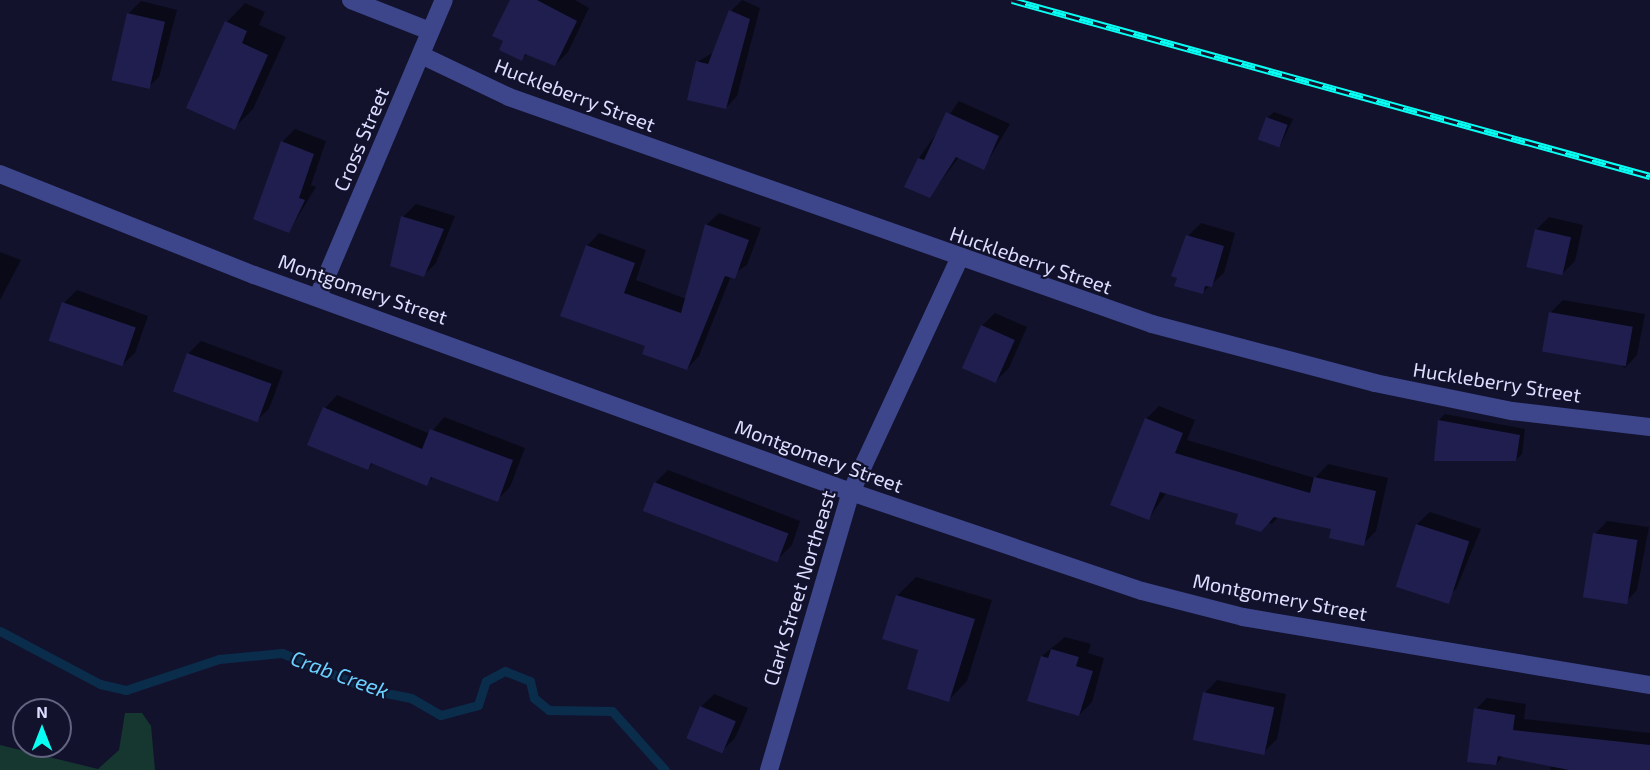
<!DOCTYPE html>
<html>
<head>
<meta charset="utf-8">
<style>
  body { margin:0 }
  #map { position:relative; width:1650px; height:770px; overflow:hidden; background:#12122d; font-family:"Exo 2",sans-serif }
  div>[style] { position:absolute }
  .green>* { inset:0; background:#153730 }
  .shadow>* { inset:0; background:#0007 }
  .stream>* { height:9px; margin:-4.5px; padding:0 4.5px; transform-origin:4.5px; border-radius:4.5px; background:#0b2d4c }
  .building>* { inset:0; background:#201e4e; transform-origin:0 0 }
  .minor>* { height:18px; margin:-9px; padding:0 9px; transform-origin:9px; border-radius:9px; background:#3d468b }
  .rail>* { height:7px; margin-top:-3.5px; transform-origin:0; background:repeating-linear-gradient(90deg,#12122d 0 14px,#09fff3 0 28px); box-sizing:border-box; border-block:2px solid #09fff3 }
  span { translate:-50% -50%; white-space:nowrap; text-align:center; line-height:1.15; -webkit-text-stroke:4.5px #12122d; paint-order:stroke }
  .street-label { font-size:20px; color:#dddeff }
  .water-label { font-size:21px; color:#6bd1ff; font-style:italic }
  .north { position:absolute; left:12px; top:698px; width:60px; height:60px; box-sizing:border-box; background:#12122d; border:2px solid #636481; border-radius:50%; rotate:0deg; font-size:16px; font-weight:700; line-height:24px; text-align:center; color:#dddeff }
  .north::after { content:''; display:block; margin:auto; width:21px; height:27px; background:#09fff3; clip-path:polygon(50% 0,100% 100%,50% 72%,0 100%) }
</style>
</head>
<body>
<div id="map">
  <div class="green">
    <i style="clip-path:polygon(125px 713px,142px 713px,151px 726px,155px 770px,0 770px,0 745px,98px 769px,119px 750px)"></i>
  </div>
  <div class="shadow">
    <i style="clip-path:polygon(511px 0,575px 0,589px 8px,568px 52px,555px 65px,527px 54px,522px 59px,505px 40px)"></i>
    <i style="clip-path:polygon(742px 0,760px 8px,737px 96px,726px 108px,697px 62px,714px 52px,731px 11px)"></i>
    <i style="clip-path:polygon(141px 1px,177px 10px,159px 77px,146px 89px,128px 14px)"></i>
    <i style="clip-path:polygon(245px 3px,265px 12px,259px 25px,286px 37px,253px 109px,234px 128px,188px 107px,227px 22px)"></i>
    <i style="clip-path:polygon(959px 101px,1010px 124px,983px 169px,959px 157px,930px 196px,919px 158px)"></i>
    <i style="clip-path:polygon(1274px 112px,1293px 119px,1280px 146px,1267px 118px)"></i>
    <i style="clip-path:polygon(295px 129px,326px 141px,311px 185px,316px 187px,289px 231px,282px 142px)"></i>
    <i style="clip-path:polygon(416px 204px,455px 216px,436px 263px,424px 275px,403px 217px)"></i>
    <i style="clip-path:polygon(719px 213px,761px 228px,747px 265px,731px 276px,699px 356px,687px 369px,647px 345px,587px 246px,599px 233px,646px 250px,636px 280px,686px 299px,706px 225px)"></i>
    <i style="clip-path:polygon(1549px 217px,1583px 225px,1575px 261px,1563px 273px,1536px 230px)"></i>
    <i style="clip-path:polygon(1201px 223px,1235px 233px,1224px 273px,1203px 292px,1188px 236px)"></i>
    <i style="clip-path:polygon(0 252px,21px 260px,0 300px)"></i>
    <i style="clip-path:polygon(77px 290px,148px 316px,135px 353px,122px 365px,64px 303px)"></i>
    <i style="clip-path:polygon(1563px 300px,1645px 314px,1637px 355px,1625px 368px,1550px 313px)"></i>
    <i style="clip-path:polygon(995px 313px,1027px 327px,1009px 368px,996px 381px,982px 326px)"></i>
    <i style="clip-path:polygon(201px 341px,283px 371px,269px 409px,256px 421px,188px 354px)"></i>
    <i style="clip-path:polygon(337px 395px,430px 434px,444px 417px,525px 448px,510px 487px,497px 500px,434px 476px,427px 484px,374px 462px,368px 469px,325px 408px)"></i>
    <i style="clip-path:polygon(1159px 406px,1195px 420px,1187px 440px,1315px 478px,1328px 464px,1388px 478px,1376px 531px,1363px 544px,1332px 528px,1279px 516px,1272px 524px,1167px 492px,1149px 518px,1146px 419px)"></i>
    <i style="clip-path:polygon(1445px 414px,1525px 429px,1522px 454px,1516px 460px,1436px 460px,1439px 420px)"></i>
    <i style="clip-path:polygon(668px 470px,800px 521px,792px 545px,779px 558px,655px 483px)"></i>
    <i style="clip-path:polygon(1430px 512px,1481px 529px,1456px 589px,1443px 601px,1417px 524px)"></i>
    <i style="clip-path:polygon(1607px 521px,1649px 527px,1637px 590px,1625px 603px,1595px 534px)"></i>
    <i style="clip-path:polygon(916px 577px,992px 600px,967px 681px,949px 700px,897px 596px)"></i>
    <i style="clip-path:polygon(1065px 637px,1091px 644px,1088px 653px,1104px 658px,1092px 702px,1079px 715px,1042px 656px)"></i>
    <i style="clip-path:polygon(1217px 680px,1286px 694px,1277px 739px,1264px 752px,1205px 693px)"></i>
    <i style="clip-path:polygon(714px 694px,748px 708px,735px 738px,722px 751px,701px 707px)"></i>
    <i style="clip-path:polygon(1487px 698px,1526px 704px,1524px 719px,1650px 733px,1650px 770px,1550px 770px,1552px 761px,1504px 755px,1496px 764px,1476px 709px)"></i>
  </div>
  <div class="stream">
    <i style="left:0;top:631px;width:113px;rotate:27.9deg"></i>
    <i style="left:100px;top:684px;width:27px;rotate:13deg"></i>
    <i style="left:126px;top:690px;width:98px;rotate:-18.4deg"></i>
    <i style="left:219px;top:659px;width:63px;rotate:-5.4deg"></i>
    <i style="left:282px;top:653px;width:96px;rotate:22.6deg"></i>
    <i style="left:371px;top:690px;width:41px;rotate:11.3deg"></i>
    <i style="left:411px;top:698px;width:34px;rotate:30deg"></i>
    <i style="left:441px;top:715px;width:38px;rotate:-15deg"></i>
    <i style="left:478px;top:705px;width:25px;rotate:-72deg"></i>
    <i style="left:486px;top:681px;width:21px;rotate:-28deg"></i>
    <i style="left:505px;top:671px;width:27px;rotate:22deg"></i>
    <i style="left:530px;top:681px;width:17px;rotate:77deg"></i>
    <i style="left:534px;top:698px;width:19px;rotate:39deg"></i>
    <i style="left:549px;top:710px;width:63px;rotate:0.9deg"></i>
    <i style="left:612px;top:711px;width:79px;rotate:48.1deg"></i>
  </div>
  <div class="building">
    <i style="clip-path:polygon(510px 0,537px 0,577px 21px,555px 66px,525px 54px,522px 61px,499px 50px,503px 41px,492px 36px)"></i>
    <i style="clip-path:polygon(729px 10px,750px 19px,726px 109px,687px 100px,696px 61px,708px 64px)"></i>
    <i style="left:127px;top:13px;width:39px;height:69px;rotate:13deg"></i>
    <i style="clip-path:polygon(225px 21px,247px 31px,242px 43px,268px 55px,235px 130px,186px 108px)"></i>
    <i style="clip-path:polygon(946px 112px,999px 136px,984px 170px,956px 157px,930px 198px,904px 187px,918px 158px,924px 160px)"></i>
    <i style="left:1266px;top:117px;width:23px;height:24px;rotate:20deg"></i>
    <i style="clip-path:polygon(281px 141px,314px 154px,299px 198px,305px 200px,289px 233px,253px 219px)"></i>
    <i style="clip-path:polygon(401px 216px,444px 229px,424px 277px,390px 266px)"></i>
    <i style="clip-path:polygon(705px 224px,749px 240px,735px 279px,725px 276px,687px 370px,642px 354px,645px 346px,560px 316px,586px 245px,635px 263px,624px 293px,681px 313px)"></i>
    <i style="left:1535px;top:229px;width:37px;height:39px;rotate:13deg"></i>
    <i style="clip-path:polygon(1186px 235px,1224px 246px,1212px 287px,1205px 286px,1203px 294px,1174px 286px,1177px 278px,1171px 276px)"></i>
    <i style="left:62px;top:302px;width:78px;height:41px;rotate:19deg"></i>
    <i style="left:1549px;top:312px;width:85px;height:40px;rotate:10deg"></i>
    <i style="left:981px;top:325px;width:37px;height:47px;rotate:24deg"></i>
    <i style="left:187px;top:353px;width:90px;height:41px;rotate:20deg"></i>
    <i style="clip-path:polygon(323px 407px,422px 449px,430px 429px,513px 460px,498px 502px,431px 477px,427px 486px,371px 463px,368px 470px,307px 445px)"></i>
    <i style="clip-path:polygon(1145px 418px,1183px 433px,1175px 453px,1310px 493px,1314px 477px,1376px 491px,1364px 546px,1329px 538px,1331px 529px,1274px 517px,1261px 532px,1235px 524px,1238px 514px,1160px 492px,1149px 520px,1110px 505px)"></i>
    <i style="clip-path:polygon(1438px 420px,1520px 435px,1516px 461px,1434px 461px)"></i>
    <i style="left:654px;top:482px;width:144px;height:31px;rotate:21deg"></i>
    <i style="left:1416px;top:524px;width:56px;height:66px;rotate:18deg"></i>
    <i style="left:1593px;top:533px;width:45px;height:65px;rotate:9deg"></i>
    <i style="clip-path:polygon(896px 595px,975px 619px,949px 702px,907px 689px,918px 650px,882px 639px)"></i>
    <i style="clip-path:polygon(1051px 649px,1079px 657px,1076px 666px,1093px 671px,1079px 716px,1027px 701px,1041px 656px,1048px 658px)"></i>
    <i style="left:1203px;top:692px;width:73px;height:49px;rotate:12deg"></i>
    <i style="left:700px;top:706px;width:39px;height:35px;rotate:23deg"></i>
    <i style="clip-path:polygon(1474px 708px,1515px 715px,1513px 730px,1650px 745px,1650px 770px,1569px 770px,1498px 756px,1496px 765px,1467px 762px)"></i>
  </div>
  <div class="minor">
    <i style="left:351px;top:0;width:85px;rotate:21.4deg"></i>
    <i style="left:421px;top:55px;width:98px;rotate:25.5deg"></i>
    <i style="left:509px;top:97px;width:682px;rotate:19.44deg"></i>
    <i style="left:1152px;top:324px;width:231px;rotate:14.8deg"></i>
    <i style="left:1375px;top:383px;width:140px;rotate:11.6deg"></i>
    <i style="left:1512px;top:411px;width:139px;rotate:6.6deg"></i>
    <i style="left:0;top:174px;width:273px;rotate:21.7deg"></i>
    <i style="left:254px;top:275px;width:635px;rotate:19.98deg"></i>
    <i style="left:851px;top:492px;width:307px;rotate:18.8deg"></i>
    <i style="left:1142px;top:591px;width:104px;rotate:14.4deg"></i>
    <i style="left:1243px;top:617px;width:413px;rotate:9.5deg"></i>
    <i style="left:319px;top:294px;width:319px;rotate:-67deg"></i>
    <i style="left:769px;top:770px;width:290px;rotate:-73.6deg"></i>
    <i style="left:851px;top:492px;width:257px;rotate:-65.1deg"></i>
  </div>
  <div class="rail">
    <i style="left:1012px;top:0;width:662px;rotate:15.42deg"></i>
  </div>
  <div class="street-label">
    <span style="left:575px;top:95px;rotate:21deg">Huckleberry Street</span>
    <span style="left:361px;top:139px;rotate:-67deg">Cross Street</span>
    <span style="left:1031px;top:260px;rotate:19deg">Huckleberry Street</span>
    <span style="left:363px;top:289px;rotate:19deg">Montgomery Street</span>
    <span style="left:1497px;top:382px;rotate:9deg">Huckleberry Street</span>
    <span style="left:819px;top:456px;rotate:20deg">Montgomery Street</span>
    <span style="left:799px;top:588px;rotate:-73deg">Clark Street Northeast</span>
    <span style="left:1280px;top:597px;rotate:11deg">Montgomery Street</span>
  </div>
  <div class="water-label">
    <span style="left:340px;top:674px;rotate:20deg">Crab Creek</span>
  </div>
  <div class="north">N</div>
</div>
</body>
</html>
